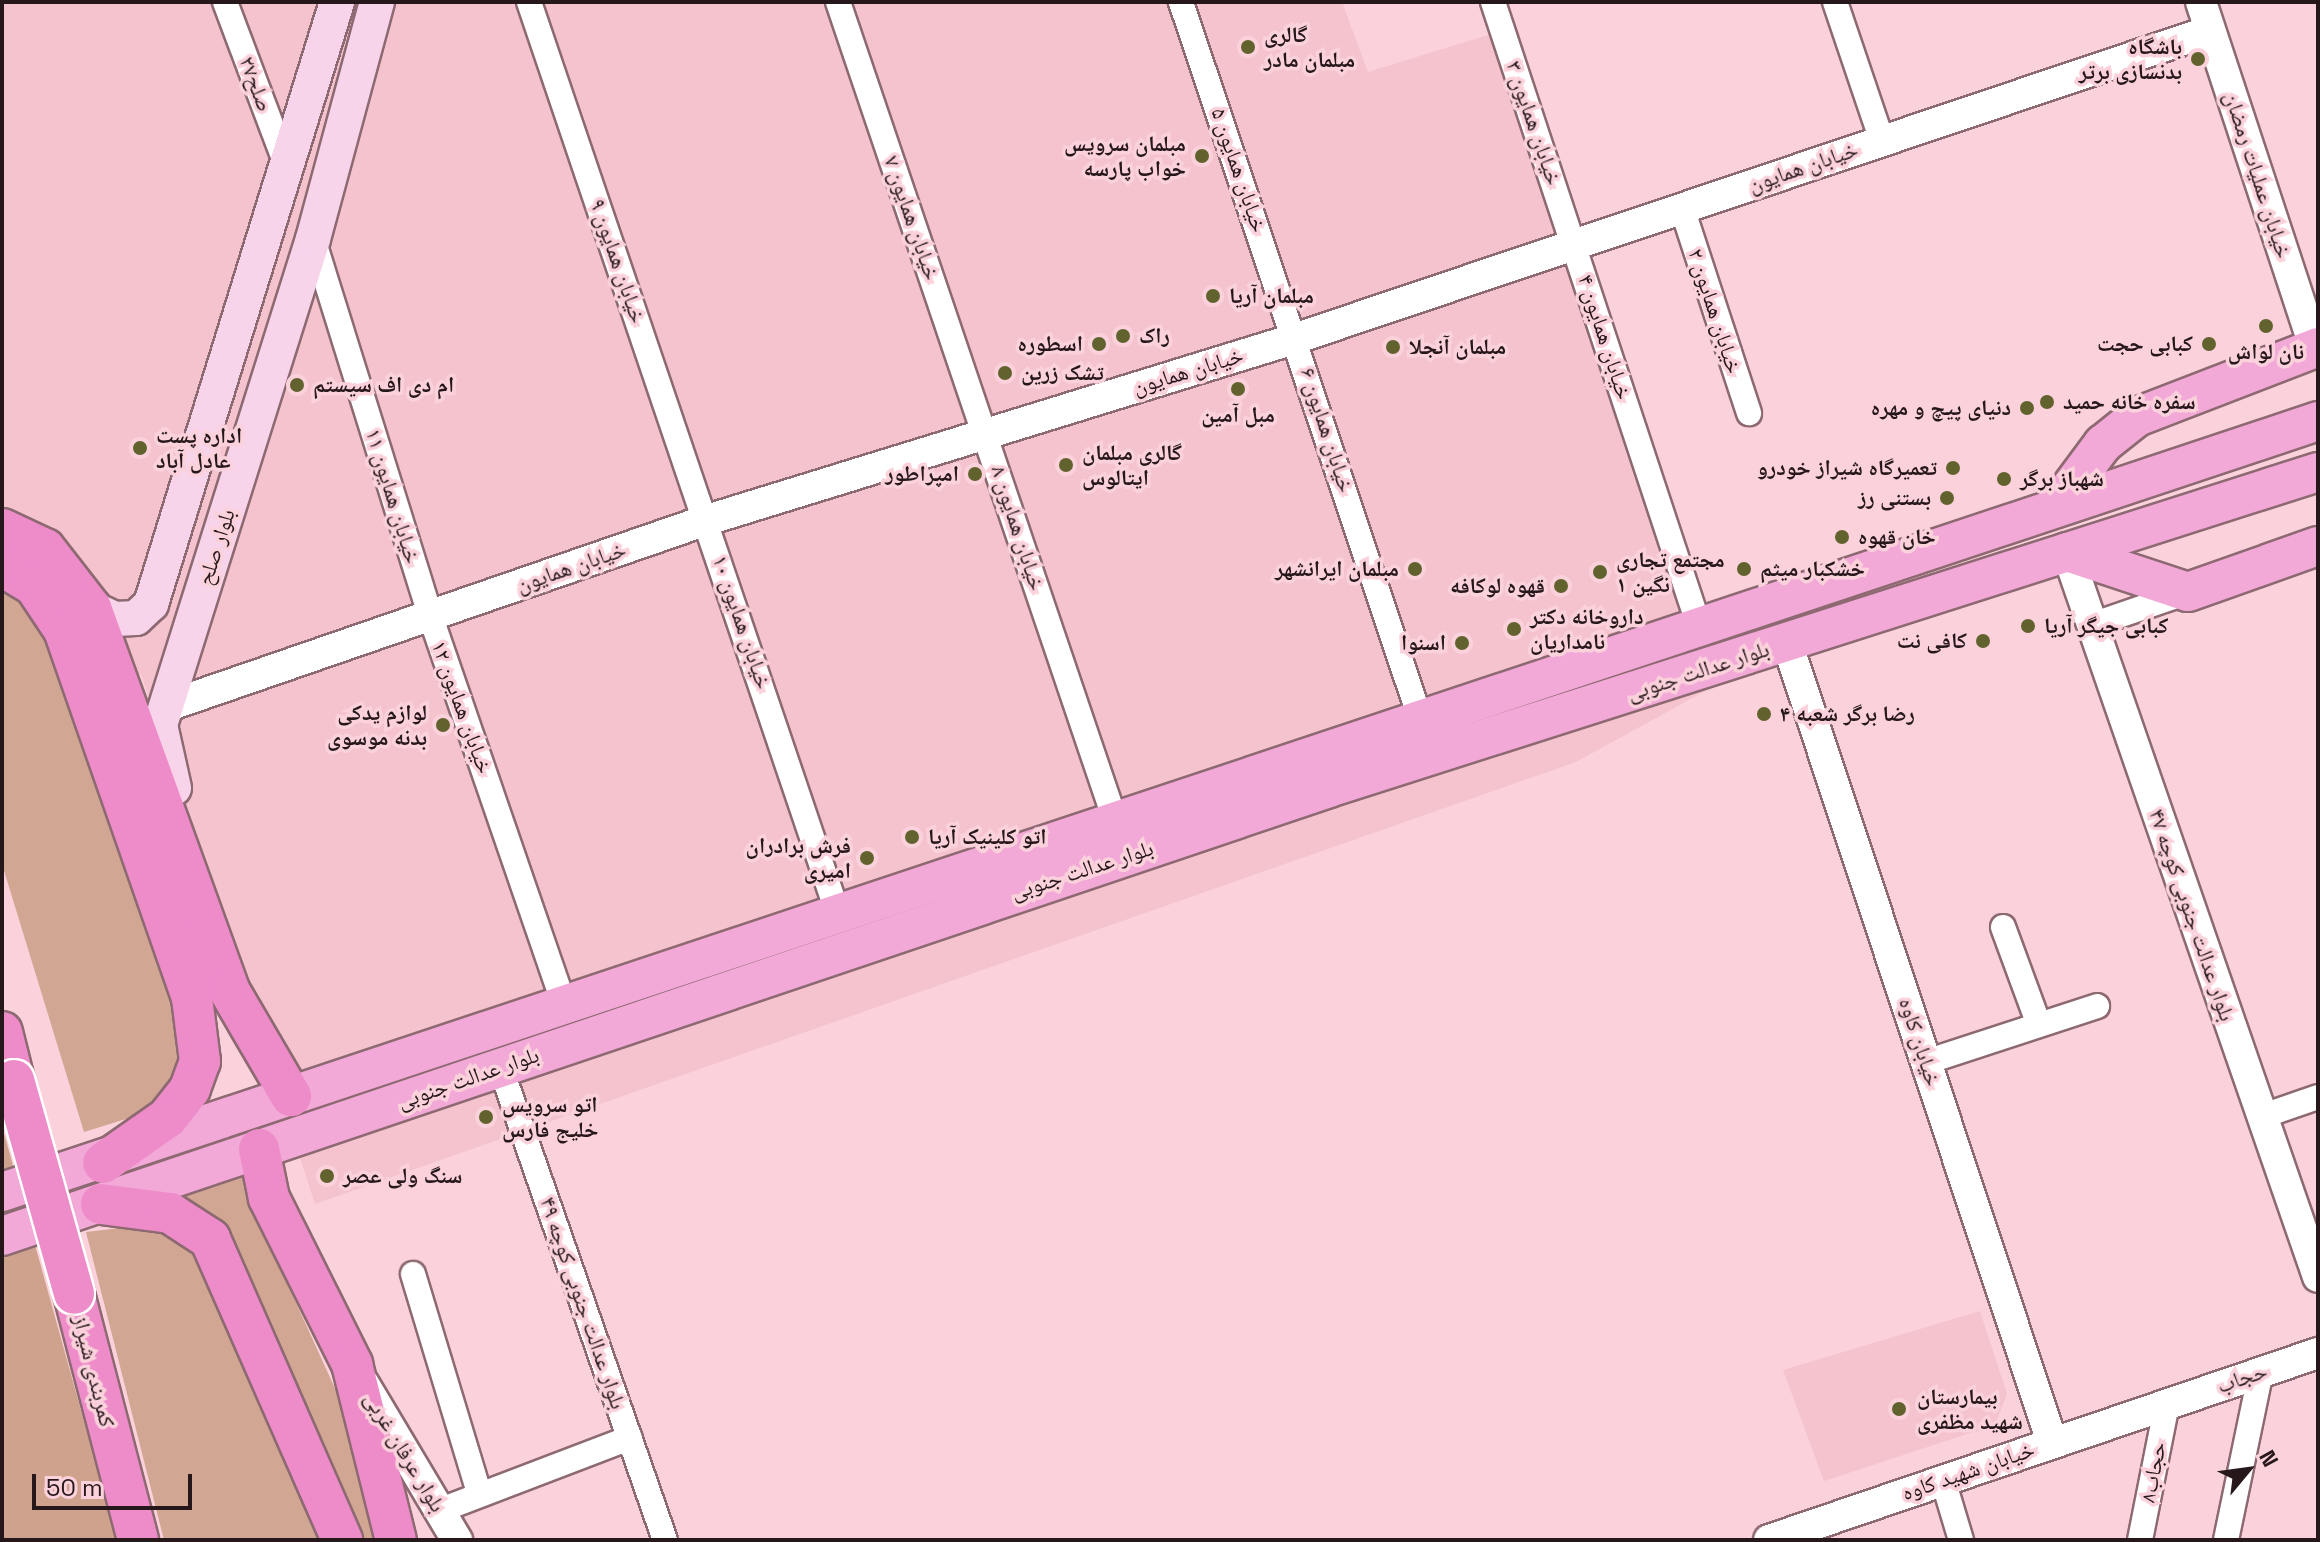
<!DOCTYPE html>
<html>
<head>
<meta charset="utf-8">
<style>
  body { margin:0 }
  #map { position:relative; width:2320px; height:1542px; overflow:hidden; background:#fbd2db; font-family:"Space Grotesk","Noto Naskh Arabic",sans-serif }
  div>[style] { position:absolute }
  .built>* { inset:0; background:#f4c3cd }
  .green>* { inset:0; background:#d1a793 }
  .forest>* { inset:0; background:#cfa28d }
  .roads { filter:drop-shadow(2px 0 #8d6971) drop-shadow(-2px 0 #8d6971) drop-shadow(0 2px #8d6971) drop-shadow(0 -2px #8d6971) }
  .minor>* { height:24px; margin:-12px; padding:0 12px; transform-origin:12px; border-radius:12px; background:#fff }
  .tertiary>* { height:30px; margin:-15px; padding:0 15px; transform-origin:15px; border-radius:15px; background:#fff }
  .secondary>* { height:34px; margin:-17px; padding:0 17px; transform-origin:17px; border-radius:17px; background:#f8d4eb }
  .primary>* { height:38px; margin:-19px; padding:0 19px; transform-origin:19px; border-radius:19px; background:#f2a9d7 }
  .trunk>* { height:40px; margin:-20px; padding:0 20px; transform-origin:20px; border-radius:20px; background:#ee8cca }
  .bridges { filter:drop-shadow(2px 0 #fff) drop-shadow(-2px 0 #fff) drop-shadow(0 2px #fff) drop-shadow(0 -2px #fff) }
  .trunk-bridge>* { height:40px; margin:-20px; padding:0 20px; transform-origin:20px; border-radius:20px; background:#ee8cca }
  .dots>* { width:22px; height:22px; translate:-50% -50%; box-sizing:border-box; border:4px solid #fbd2db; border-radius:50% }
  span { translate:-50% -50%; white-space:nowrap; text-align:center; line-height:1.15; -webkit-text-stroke:7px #fbd2db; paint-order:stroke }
  .poi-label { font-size:22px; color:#26171b; font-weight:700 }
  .left { translate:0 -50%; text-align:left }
  .right { translate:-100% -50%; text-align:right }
  .street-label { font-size:22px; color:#26171b }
  .frame { position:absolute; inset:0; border:4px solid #26171b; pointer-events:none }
  .north { position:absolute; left:2208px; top:1430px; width:80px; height:80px; -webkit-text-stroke:6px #fbd2db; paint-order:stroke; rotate:61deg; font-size:22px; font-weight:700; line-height:32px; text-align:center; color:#26171b }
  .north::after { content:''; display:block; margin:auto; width:28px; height:36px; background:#26171b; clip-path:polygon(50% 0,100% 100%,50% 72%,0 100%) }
  .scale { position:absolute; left:32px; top:1474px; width:160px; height:36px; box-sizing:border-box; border:4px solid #26171b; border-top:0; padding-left:10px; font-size:24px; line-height:28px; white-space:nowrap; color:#26171b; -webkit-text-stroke:6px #fbd2db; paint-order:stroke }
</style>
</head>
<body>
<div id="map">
  <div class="built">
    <i style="clip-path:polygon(2px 2px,1342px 2px,1368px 72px,1517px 26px,1716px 685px,1576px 762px,315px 1204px,141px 674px,2px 688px)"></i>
    <i style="clip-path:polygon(1980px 1311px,2007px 1394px,1995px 1425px,1824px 1481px,1783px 1370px)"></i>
  </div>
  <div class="green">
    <i style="clip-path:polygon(2px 584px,38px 609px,187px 1033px,188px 1059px,158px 1109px,84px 1132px,2px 864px)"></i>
    <i style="clip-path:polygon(243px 1169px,246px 1193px,358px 1439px,383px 1540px,359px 1540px,237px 1254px,209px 1213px,179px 1193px)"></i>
    <i style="clip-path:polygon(154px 1224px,198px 1247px,328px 1540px,164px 1540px,86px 1232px)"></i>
  </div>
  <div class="forest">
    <i style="clip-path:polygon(2px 1126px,117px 1540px,2px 1540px)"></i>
  </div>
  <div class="roads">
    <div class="minor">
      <i style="left:225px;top:2px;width:176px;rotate:69.4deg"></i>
      <i style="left:529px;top:2px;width:963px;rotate:71.28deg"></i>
      <i style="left:838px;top:2px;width:867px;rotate:71.29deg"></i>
      <i style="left:1181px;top:2px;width:758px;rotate:71.54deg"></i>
      <i style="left:1493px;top:2px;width:657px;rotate:71.73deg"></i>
      <i style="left:1835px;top:2px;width:147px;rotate:71.3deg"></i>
      <i style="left:1682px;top:208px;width:216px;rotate:71.9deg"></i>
      <i style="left:313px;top:239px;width:394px;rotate:72.7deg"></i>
      <i style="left:430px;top:615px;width:414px;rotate:71deg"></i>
      <i style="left:2092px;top:625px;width:102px;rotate:-19deg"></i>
      <i style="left:2003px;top:927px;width:104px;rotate:69.8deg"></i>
      <i style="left:1926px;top:1062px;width:180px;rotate:-18.1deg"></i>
      <i style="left:500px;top:1066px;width:502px;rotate:70.81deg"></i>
      <i style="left:2263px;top:1116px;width:58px;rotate:-19.1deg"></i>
      <i style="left:413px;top:1274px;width:228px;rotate:73.2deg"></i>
      <i style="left:1943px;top:1480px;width:63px;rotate:73.3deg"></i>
      <i style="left:441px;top:1510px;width:202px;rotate:-20.9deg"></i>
      <i style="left:2140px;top:1540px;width:139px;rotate:-78.8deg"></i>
      <i style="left:2226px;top:1540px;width:173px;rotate:-78.3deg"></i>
    </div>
    <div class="tertiary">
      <i style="left:2201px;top:2px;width:364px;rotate:71.8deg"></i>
      <i style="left:2067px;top:552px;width:767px;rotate:70.9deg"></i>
      <i style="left:1787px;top:643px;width:842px;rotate:71.65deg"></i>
      <i style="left:165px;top:707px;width:573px;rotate:-19.04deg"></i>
      <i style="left:707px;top:520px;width:617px;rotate:-17.14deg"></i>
      <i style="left:1297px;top:338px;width:963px;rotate:-18.59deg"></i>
      <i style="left:364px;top:1384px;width:182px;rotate:59.2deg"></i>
      <i style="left:1769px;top:1540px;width:580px;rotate:-18.81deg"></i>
    </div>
    <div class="secondary">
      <i style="left:91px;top:608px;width:26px;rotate:25deg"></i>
      <i style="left:115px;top:619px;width:21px;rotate:-3deg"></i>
      <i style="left:136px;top:618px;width:21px;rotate:-43deg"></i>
      <i style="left:151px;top:604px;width:630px;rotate:-72.83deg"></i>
      <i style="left:174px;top:788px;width:65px;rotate:-102.5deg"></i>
      <i style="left:160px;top:725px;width:510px;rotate:-72.53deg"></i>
      <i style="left:313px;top:239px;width:245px;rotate:-74.9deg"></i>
    </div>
    <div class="primary">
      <i style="left:2059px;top:503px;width:74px;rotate:-53.3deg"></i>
      <i style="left:2103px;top:444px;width:43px;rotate:-38.5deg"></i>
      <i style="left:2137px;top:417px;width:194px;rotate:-21.1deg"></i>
      <i style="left:2067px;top:552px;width:127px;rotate:18.3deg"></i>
      <i style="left:2188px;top:592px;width:138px;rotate:-19.5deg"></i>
      <i style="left:2px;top:1192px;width:2441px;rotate:-18.41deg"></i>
      <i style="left:2px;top:1236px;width:1401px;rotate:-18.65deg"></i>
      <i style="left:1329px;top:788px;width:1038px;rotate:-17.72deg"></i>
    </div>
    <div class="trunk">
      <i style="left:2px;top:529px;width:47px;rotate:24.9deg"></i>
      <i style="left:45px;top:549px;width:75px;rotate:52.1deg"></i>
      <i style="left:91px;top:608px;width:406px;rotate:70.1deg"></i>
      <i style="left:229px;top:990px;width:123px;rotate:59.7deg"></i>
      <i style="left:2px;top:566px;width:37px;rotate:31deg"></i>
      <i style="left:34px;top:585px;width:54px;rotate:56.3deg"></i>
      <i style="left:64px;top:630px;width:390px;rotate:70.8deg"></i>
      <i style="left:192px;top:998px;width:64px;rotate:82.8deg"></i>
      <i style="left:200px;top:1061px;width:30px;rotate:110deg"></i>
      <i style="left:190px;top:1089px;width:37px;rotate:128deg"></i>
      <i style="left:167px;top:1118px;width:78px;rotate:144.9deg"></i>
      <i style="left:2px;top:1032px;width:49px;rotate:76deg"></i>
      <i style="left:259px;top:1149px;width:50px;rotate:78.5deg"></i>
      <i style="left:269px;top:1198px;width:186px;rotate:63.4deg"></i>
      <i style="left:352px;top:1364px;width:181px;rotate:76deg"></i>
      <i style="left:101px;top:1204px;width:70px;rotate:7.4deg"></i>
      <i style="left:170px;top:1213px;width:48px;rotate:33deg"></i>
      <i style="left:210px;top:1239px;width:329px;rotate:66.3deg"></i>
      <i style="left:74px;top:1294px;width:254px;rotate:75.4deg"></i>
    </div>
  </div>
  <div class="bridges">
    <div class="trunk-bridge">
      <i style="left:14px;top:1080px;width:222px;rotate:74.3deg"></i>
    </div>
  </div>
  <div class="dots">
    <i style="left:1248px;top:47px;background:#62622f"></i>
    <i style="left:2198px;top:59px;background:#62622f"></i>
    <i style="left:1202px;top:156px;background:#62622f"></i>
    <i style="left:1213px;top:296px;background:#62622f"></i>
    <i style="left:2266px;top:326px;background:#62622f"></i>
    <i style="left:1123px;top:336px;background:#62622f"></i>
    <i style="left:1099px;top:344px;background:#62622f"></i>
    <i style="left:2209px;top:344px;background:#62622f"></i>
    <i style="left:1393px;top:347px;background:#62622f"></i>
    <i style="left:1005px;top:373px;background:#62622f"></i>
    <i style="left:297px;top:385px;background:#62622f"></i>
    <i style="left:1238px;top:389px;background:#62622f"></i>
    <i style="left:2047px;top:402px;background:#62622f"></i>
    <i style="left:2027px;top:408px;background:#62622f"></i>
    <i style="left:140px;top:448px;background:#62622f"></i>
    <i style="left:1066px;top:465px;background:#62622f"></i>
    <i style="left:1953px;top:468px;background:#62622f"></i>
    <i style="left:975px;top:474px;background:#62622f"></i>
    <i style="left:2004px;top:479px;background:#62622f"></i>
    <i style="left:1947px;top:498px;background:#62622f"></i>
    <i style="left:1842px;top:537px;background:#62622f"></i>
    <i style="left:1415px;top:569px;background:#62622f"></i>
    <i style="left:1744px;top:569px;background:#62622f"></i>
    <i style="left:1600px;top:572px;background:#62622f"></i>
    <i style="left:1561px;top:586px;background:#62622f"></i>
    <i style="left:2028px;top:626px;background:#62622f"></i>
    <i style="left:1514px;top:629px;background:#62622f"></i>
    <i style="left:1983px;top:641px;background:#62622f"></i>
    <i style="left:1462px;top:643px;background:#62622f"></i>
    <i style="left:1764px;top:714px;background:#62622f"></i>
    <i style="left:443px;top:725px;background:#62622f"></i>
    <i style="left:912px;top:837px;background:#62622f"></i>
    <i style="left:867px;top:858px;background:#62622f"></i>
    <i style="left:486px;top:1117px;background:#62622f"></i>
    <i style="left:327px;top:1176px;background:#62622f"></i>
    <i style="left:1899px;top:1409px;background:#62622f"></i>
  </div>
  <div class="poi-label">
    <span class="left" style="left:1264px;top:47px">گالری<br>مبلمان مادر</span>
    <span class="right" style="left:2182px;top:59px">باشگاه<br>بدنسازی برتر</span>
    <span class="right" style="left:1186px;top:156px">مبلمان سرویس<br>خواب پارسه</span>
    <span class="left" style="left:1229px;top:296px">مبلمان آریا</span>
    <span class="left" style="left:1139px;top:336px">راک</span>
    <span class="right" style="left:1083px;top:344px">اسطوره</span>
    <span class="right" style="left:2193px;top:344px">کبابی حجت</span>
    <span class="left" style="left:1409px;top:347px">مبلمان آنجلا</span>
    <span style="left:2266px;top:352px">نان لواش</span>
    <span class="left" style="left:1021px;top:373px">تشک زرین</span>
    <span class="left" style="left:313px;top:385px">ام دی اف سیستم</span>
    <span class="left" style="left:2063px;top:402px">سفره خانه حمید</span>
    <span class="right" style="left:2011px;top:408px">دنیای پیچ و مهره</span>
    <span style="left:1238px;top:415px">مبل آمین</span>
    <span class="left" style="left:156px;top:448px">اداره پست<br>عادل آباد</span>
    <span class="left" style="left:1082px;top:465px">گالری مبلمان<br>ایتالوس</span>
    <span class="right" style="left:1937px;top:468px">تعمیرگاه شیراز خودرو</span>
    <span class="right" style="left:959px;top:474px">امپراطور</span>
    <span class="left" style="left:2020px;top:479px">شهباز برگر</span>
    <span class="right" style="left:1931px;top:498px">بستنی رز</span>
    <span class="left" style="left:1858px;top:537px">خان قهوه</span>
    <span class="left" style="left:1616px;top:572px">مجتمع تجاری<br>نگین ۱</span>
    <span class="right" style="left:1399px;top:569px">مبلمان ایرانشهر</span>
    <span class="left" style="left:1760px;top:569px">خشکبار میثم</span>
    <span class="right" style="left:1545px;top:586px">قهوه لوکافه</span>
    <span class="left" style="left:1530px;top:629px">داروخانه دکتر<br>نامداریان</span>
    <span class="left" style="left:2044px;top:626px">کبابی جیگر آریا</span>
    <span class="right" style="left:1967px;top:641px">کافی نت</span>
    <span class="right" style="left:1446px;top:643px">اسنوا</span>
    <span class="right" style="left:427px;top:725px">لوازم یدکی<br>بدنه موسوی</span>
    <span class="left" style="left:1780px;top:714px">رضا برگر شعبه ۴</span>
    <span class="left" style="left:928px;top:837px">اتو کلینیک آریا</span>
    <span class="right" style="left:851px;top:858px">فرش برادران<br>امیری</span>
    <span class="left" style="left:502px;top:1117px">اتو سرویس<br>خلیج فارس</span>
    <span class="left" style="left:343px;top:1176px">سنگ ولی عصر</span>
    <span class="left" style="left:1917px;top:1409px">بیمارستان<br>شهید مظفری</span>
  </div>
  <div class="street-label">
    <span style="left:256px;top:84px;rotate:69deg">صلح۲۷</span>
    <span style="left:1534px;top:123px;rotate:71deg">خیابان همایون ۳</span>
    <span style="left:1803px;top:167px;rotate:-19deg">خیابان همایون</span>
    <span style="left:1239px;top:170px;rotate:71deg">خیابان همایون ۵</span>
    <span style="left:2258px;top:175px;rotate:72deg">خیابان عملیات رمضان</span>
    <span style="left:912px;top:218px;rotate:71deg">خیابان همایون ۷</span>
    <span style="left:618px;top:261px;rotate:71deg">خیابان همایون ۹</span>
    <span style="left:1715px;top:311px;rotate:72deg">خیابان همایون ۲</span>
    <span style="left:1605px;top:337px;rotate:72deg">خیابان همایون ۴</span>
    <span style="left:1188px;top:371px;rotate:-17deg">خیابان همایون</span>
    <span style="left:1327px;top:430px;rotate:72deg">خیابان همایون ۶</span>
    <span style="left:393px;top:496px;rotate:73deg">خیابان همایون ۱۱</span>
    <span style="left:1018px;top:528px;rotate:72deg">خیابان همایون ۸</span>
    <span style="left:216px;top:547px;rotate:-72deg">بلوار صلح</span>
    <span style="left:571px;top:567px;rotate:-19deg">خیابان همایون</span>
    <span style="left:742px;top:622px;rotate:71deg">خیابان همایون ۱۰</span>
    <span style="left:1698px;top:671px;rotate:-18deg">بلوار عدالت جنوبی</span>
    <span style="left:462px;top:707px;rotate:70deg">خیابان همایون ۱۲</span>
    <span style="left:1082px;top:870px;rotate:-18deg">بلوار عدالت جنوبی</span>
    <span style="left:2192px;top:915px;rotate:71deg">بلوار عدالت جنوبی کوچه ۴۷</span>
    <span style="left:1920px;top:1042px;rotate:72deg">خیابان کاوه</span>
    <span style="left:468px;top:1078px;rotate:-19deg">بلوار عدالت جنوبی</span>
    <span style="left:583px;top:1303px;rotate:71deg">بلوار عدالت جنوبی کوچه ۴۹</span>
    <span style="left:94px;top:1371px;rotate:76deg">کمربندی شیراز</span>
    <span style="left:2242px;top:1378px;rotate:-19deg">حجاب</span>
    <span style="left:405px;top:1452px;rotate:59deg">بلوار عرفان غربی</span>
    <span style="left:1968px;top:1471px;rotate:-19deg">خیابان شهید کاوه</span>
    <span style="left:2153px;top:1472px;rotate:-79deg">حجاب۸</span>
  </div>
  <div class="frame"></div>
  <div class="north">N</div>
  <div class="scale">50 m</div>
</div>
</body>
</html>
